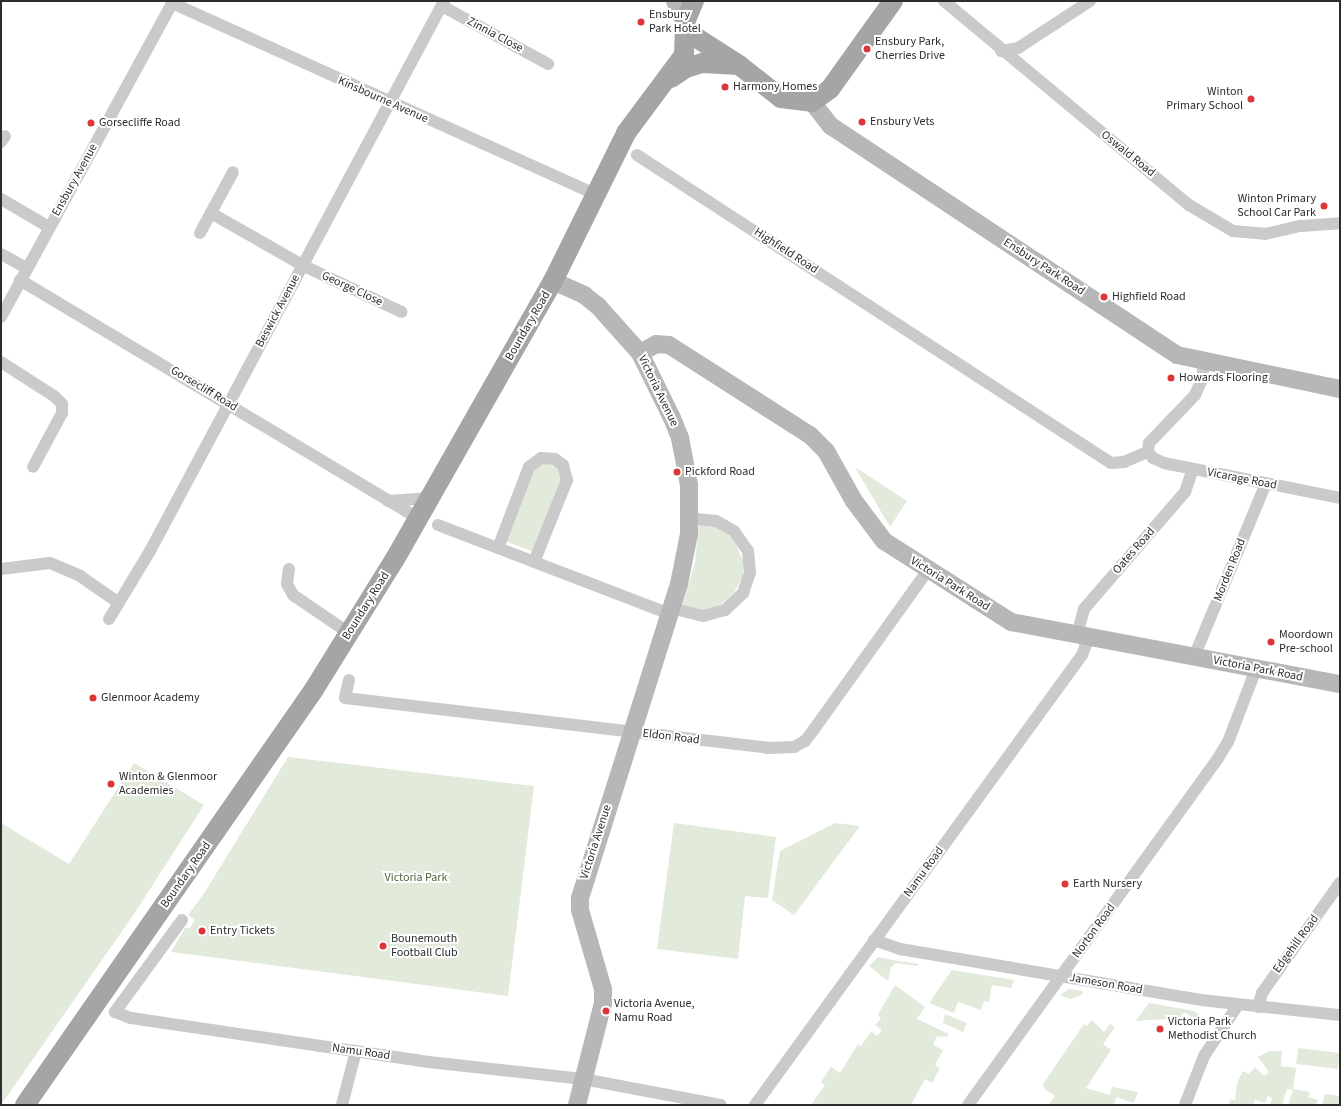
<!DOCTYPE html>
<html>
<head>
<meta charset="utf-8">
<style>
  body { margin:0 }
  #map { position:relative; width:1341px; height:1106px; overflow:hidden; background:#fff; font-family:"Source Sans 3",sans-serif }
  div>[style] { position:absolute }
  .green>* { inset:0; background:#e2eadb; transform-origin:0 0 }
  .street>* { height:12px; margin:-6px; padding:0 6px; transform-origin:6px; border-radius:6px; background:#cacaca }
  .secondary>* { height:18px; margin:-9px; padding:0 9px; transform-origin:9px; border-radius:9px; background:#b7b7b7 }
  .primary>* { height:20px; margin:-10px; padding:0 10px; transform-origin:10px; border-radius:10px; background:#a5a5a5 }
  .dots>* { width:11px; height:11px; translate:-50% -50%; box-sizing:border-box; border:2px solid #fff; border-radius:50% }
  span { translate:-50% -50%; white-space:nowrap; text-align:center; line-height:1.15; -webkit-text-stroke:4px #fff; paint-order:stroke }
  .poi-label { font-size:12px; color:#2d2d2d }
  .left { translate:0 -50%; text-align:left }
  .right { translate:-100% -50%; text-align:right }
  .street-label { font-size:12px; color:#2d2d2d }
  .park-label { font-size:12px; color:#4d663d }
  .frame { position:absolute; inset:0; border:2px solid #2d2d2d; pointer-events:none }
</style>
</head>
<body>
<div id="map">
  <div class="green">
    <i style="clip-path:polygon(544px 463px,558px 466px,563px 478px,534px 552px,505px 541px,533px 471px)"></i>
    <i style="clip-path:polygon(855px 467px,907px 501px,890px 527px)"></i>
    <i style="clip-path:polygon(699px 522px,723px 530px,734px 540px,744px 563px,743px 576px,734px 593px,719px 606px,705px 610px,682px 607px,695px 562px)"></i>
    <i style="clip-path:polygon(288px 757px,534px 786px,508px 996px,171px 952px,185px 928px,190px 928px,195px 920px,188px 915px,203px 895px)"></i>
    <i style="clip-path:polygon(134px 763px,204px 805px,136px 911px,1px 1105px,1px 823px,69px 864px)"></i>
    <i style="clip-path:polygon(674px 823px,776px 837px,768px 898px,745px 896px,738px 959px,657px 949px)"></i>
    <i style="clip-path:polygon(835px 823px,860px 826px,794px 915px,772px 900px,780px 851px)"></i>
    <i style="clip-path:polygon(878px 957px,898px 961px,919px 964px,917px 966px,896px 963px,891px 967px,888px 981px,869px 966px)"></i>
    <i style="clip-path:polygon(952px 970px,1014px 980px,1011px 988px,992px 985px,989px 1002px,984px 1001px,981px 1010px,958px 1002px,954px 1013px,929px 1003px)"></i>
    <i style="clip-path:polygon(895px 985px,925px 1007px,917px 1019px,949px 1034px,947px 1037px,937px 1036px,933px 1045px,943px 1050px,935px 1065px,940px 1068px,932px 1083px,925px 1079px,911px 1105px,811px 1105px,825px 1085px,821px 1082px,831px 1067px,840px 1073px,858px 1044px,861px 1046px,871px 1031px,877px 1036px,882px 1030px,875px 1025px,881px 1018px,878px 1015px)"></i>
    <i style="clip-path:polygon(1069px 989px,1083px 991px,1082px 995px,1070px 999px,1060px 995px)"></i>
    <i style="clip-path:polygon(1149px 1003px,1194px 1011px,1205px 1019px,1207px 1024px,1199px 1023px,1186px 1013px,1181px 1014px,1182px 1018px,1136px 1021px)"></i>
    <i style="clip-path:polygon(945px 1014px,967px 1023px,963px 1032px,943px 1023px)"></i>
    <i style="clip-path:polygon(1092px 1020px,1104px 1032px,1110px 1024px,1115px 1027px,1103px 1044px,1111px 1050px,1086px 1088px,1110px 1095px,1112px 1087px,1138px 1092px,1134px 1103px,1116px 1097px,1114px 1105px,1049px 1105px,1055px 1096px,1045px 1089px,1043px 1084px,1084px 1024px,1087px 1026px)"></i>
    <i style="left:1298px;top:1048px;width:42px;height:16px;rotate:7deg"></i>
    <i style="clip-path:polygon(1269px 1051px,1282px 1051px,1281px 1066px,1296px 1068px,1293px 1089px,1310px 1092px,1308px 1097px,1318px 1100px,1316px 1105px,1288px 1105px,1293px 1090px,1287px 1089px,1282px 1105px,1270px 1105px,1272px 1098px,1268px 1096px,1265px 1103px,1255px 1100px,1253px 1105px,1229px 1105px,1230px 1099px,1235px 1100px,1237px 1083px,1243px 1071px,1249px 1074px,1255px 1067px,1264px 1076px,1269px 1072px,1258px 1057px)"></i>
    <i style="clip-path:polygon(1325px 1094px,1340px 1096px,1340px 1105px,1322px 1105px)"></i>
  </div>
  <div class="street">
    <i style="left:944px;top:1px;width:319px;rotate:39.8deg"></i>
    <i style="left:1189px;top:205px;width:51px;rotate:30.6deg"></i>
    <i style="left:1233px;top:231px;width:32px;rotate:5deg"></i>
    <i style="left:1265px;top:234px;width:37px;rotate:-13deg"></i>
    <i style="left:1301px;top:226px;width:39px;rotate:-4deg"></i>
    <i style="left:172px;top:3px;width:464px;rotate:24.3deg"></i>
    <i style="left:442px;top:6px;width:121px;rotate:28.7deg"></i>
    <i style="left:1001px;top:51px;width:17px;rotate:-10deg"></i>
    <i style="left:1018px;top:48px;width:86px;rotate:-33.1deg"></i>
    <i style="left:1px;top:142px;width:7px;rotate:-56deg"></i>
    <i style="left:637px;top:155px;width:565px;rotate:33.02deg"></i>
    <i style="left:1111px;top:463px;width:13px;rotate:-4deg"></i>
    <i style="left:1124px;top:462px;width:26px;rotate:-23deg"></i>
    <i style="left:1148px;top:452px;width:9px;rotate:-84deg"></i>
    <i style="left:1149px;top:443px;width:66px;rotate:-46.2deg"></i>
    <i style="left:1195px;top:395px;width:17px;rotate:-66deg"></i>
    <i style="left:1202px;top:379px;width:17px;rotate:-83deg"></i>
    <i style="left:1px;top:199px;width:56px;rotate:30.3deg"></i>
    <i style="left:211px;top:213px;width:105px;rotate:29.7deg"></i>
    <i style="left:302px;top:265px;width:110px;rotate:25.2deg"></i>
    <i style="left:200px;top:233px;width:69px;rotate:-61.6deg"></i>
    <i style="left:1px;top:254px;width:29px;rotate:29deg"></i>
    <i style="left:20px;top:280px;width:465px;rotate:30.9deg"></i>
    <i style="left:1px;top:317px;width:360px;rotate:-61.4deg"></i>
    <i style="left:1px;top:362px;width:63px;rotate:32.7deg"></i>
    <i style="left:54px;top:396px;width:11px;rotate:45deg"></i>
    <i style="left:62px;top:404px;width:9px;rotate:90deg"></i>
    <i style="left:62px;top:413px;width:61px;rotate:118.2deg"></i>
    <i style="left:1148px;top:452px;width:8px;rotate:50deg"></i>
    <i style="left:1153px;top:458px;width:12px;rotate:24deg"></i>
    <i style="left:1164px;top:463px;width:179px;rotate:11.2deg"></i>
    <i style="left:388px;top:501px;width:43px;rotate:-4deg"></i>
    <i style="left:438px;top:525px;width:248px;rotate:21deg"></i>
    <i style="left:498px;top:548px;width:87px;rotate:-69.1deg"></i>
    <i style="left:529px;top:467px;width:15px;rotate:-37deg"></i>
    <i style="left:541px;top:458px;width:14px;rotate:4deg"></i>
    <i style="left:555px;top:459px;width:10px;rotate:37deg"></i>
    <i style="left:563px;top:465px;width:16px;rotate:75deg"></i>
    <i style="left:567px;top:480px;width:88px;rotate:111.9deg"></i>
    <i style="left:1px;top:569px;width:49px;rotate:-7deg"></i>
    <i style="left:50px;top:563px;width:33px;rotate:23deg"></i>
    <i style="left:80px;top:576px;width:47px;rotate:34.7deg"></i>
    <i style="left:289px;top:569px;width:15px;rotate:98deg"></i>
    <i style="left:287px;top:584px;width:13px;rotate:61deg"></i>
    <i style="left:293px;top:595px;width:68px;rotate:34.2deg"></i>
    <i style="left:671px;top:608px;width:33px;rotate:14deg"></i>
    <i style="left:703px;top:616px;width:23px;rotate:-15deg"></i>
    <i style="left:725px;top:610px;width:25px;rotate:-43deg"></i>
    <i style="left:743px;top:593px;width:21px;rotate:-71deg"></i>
    <i style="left:750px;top:573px;width:22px;rotate:-95deg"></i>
    <i style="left:748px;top:551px;width:24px;rotate:-125deg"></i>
    <i style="left:734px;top:531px;width:21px;rotate:-151deg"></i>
    <i style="left:716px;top:521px;width:27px;rotate:-174deg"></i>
    <i style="left:109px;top:619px;width:79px;rotate:-58.9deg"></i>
    <i style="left:150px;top:551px;width:624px;rotate:-61.87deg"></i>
    <i style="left:1077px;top:635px;width:27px;rotate:-75deg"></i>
    <i style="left:1084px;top:609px;width:155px;rotate:-49.2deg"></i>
    <i style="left:1185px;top:492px;width:24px;rotate:-71deg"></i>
    <i style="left:1194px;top:657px;width:188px;rotate:-67.5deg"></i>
    <i style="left:349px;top:680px;width:18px;rotate:103deg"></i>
    <i style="left:345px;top:698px;width:426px;rotate:6.7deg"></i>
    <i style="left:768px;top:748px;width:26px;rotate:-2deg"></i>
    <i style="left:794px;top:747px;width:13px;rotate:-29deg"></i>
    <i style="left:805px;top:741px;width:11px;rotate:-52deg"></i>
    <i style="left:812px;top:732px;width:199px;rotate:-54.4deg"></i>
    <i style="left:182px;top:920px;width:114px;rotate:126.1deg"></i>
    <i style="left:115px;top:1012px;width:17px;rotate:21deg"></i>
    <i style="left:131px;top:1018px;width:301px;rotate:8.4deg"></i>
    <i style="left:429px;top:1062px;width:155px;rotate:6.3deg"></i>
    <i style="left:583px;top:1079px;width:140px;rotate:10.7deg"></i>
    <i style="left:874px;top:940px;width:28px;rotate:19deg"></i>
    <i style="left:900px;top:949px;width:305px;rotate:9.6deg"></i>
    <i style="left:1201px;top:1000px;width:140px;rotate:6.2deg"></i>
    <i style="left:1258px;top:1007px;width:15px;rotate:-74deg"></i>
    <i style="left:1262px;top:993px;width:135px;rotate:-54.7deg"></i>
    <i style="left:342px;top:1105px;width:56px;rotate:-75.5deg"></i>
    <i style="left:755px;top:1105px;width:556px;rotate:-54deg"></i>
    <i style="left:1082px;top:655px;width:19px;rotate:-69deg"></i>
    <i style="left:968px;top:1105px;width:425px;rotate:-54.2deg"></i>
    <i style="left:1217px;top:760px;width:21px;rotate:-59deg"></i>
    <i style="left:1228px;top:742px;width:78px;rotate:-69deg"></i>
    <i style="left:1185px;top:1105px;width:53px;rotate:-68.8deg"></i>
    <i style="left:1204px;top:1056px;width:61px;rotate:-56.3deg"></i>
  </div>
  <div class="secondary">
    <i style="left:675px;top:1px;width:23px;rotate:65deg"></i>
    <i style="left:812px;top:102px;width:31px;rotate:52deg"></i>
    <i style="left:831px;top:126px;width:415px;rotate:33.5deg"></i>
    <i style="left:1177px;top:355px;width:167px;rotate:11.8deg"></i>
    <i style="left:553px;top:281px;width:34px;rotate:24deg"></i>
    <i style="left:584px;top:295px;width:18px;rotate:38deg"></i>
    <i style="left:598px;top:306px;width:63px;rotate:48.2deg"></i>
    <i style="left:640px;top:353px;width:72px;rotate:63.8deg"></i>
    <i style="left:672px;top:418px;width:22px;rotate:68deg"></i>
    <i style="left:680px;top:438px;width:48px;rotate:79.2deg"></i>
    <i style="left:689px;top:485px;width:49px;rotate:90deg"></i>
    <i style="left:689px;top:534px;width:51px;rotate:101.3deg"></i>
    <i style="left:679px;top:584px;width:329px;rotate:107.5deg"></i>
    <i style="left:580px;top:898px;width:12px;rotate:90deg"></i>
    <i style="left:580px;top:910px;width:82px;rotate:73.8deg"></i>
    <i style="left:603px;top:989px;width:14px;rotate:90deg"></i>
    <i style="left:603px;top:1003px;width:105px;rotate:104.3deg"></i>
    <i style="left:640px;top:353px;width:18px;rotate:-29deg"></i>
    <i style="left:656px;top:344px;width:13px;rotate:4deg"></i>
    <i style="left:669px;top:345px;width:167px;rotate:32.6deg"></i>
    <i style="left:810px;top:435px;width:23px;rotate:45deg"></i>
    <i style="left:826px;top:451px;width:57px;rotate:60.8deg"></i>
    <i style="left:854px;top:501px;width:50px;rotate:53.1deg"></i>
    <i style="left:884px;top:541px;width:151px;rotate:32.5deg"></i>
    <i style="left:1011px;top:622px;width:335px;rotate:10.7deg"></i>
  </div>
  <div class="primary">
    <i style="left:686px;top:31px;width:63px;rotate:32.7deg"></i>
    <i style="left:739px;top:65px;width:53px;rotate:38.2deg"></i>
    <i style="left:781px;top:98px;width:31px;rotate:7deg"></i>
    <i style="left:812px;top:102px;width:22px;rotate:-36deg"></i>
    <i style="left:830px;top:89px;width:108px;rotate:-54.4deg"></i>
    <i style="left:671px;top:78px;width:18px;rotate:-34deg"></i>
    <i style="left:686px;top:68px;width:17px;rotate:-17deg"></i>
    <i style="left:702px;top:63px;width:37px;rotate:3deg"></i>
    <i style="left:25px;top:1105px;width:504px;rotate:-55.18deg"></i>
    <i style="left:313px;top:691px;width:155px;rotate:-58.2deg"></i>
    <i style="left:395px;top:559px;width:320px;rotate:-60.4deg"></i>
    <i style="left:553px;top:281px;width:165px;rotate:-63.7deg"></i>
    <i style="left:626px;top:133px;width:97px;rotate:-53.4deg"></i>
    <i style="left:684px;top:55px;width:33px;rotate:-88deg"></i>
    <i style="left:685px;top:22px;width:23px;rotate:-67deg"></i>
  </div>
  <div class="dots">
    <i style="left:641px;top:22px;background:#dc3638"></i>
    <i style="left:867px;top:49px;background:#dc3638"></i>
    <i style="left:725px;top:87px;background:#dc3638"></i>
    <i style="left:1251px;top:99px;background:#dc3638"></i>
    <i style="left:862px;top:122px;background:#dc3638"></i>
    <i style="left:91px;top:123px;background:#dc3638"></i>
    <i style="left:1324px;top:206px;background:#dc3638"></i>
    <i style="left:1104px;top:297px;background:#dc3638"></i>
    <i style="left:1171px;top:378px;background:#dc3638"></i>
    <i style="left:677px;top:472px;background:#dc3638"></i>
    <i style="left:1271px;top:642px;background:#dc3638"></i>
    <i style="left:93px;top:698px;background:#dc3638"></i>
    <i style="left:111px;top:784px;background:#dc3638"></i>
    <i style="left:1065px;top:884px;background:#dc3638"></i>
    <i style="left:202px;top:931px;background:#dc3638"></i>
    <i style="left:383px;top:946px;background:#dc3638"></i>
    <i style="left:606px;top:1011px;background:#dc3638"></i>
    <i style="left:1160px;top:1029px;background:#dc3638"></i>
  </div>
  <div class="poi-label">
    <span class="left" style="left:649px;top:22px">Ensbury<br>Park Hotel</span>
    <span class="left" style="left:875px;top:49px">Ensbury Park,<br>Cherries Drive</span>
    <span class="left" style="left:733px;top:87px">Harmony Homes</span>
    <span class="right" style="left:1243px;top:99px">Winton<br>Primary School</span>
    <span class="left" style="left:870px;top:122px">Ensbury Vets</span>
    <span class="left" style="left:99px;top:123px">Gorsecliffe Road</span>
    <span class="right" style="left:1316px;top:206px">Winton Primary<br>School Car Park</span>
    <span class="left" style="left:1112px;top:297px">Highfield Road</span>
    <span class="left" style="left:1179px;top:378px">Howards Flooring</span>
    <span class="left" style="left:685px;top:472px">Pickford Road</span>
    <span class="left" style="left:1279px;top:642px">Moordown<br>Pre-school</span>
    <span class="left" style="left:101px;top:698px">Glenmoor Academy</span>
    <span class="left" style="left:119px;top:784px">Winton &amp; Glenmoor<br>Academies</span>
    <span class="left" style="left:1073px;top:884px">Earth Nursery</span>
    <span class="left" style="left:210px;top:931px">Entry Tickets</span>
    <span class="left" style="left:391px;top:946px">Bounemouth<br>Football Club</span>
    <span class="left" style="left:614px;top:1011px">Victoria Avenue,<br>Namu Road</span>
    <span class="left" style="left:1168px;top:1029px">Victoria Park<br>Methodist Church</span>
  </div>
  <div class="street-label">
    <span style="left:495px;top:35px;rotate:28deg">Zinnia Close</span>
    <span style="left:383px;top:100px;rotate:24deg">Kinsbourne Avenue</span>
    <span style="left:1128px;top:154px;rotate:39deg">Oswald Road</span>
    <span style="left:75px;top:180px;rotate:-61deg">Ensbury Avenue</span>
    <span style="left:786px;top:251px;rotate:33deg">Highfield Road</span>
    <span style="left:1044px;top:267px;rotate:33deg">Ensbury Park Road</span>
    <span style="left:352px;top:289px;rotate:25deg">George Close</span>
    <span style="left:278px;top:311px;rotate:-62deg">Beswick Avenue</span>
    <span style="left:528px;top:326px;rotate:-60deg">Boundary Road</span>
    <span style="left:204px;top:389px;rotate:31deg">Gorsecliff Road</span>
    <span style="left:658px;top:391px;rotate:64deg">Victoria Avenue</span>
    <span style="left:1242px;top:479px;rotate:11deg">Vicarage Road</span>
    <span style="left:1134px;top:551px;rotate:-49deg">Oates Road</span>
    <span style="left:1230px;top:570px;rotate:-68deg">Morden Road</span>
    <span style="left:950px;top:584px;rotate:32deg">Victoria Park Road</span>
    <span style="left:366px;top:606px;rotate:-58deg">Boundary Road</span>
    <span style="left:1258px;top:669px;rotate:11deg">Victoria Park Road</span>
    <span style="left:671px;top:737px;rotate:7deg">Eldon Road</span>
    <span style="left:596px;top:842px;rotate:-72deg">Victoria Avenue</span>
    <span style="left:924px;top:872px;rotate:-54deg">Namu Road</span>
    <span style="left:186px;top:875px;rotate:-55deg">Boundary Road</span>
    <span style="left:1094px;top:931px;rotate:-54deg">Norton Road</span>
    <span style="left:1296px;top:944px;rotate:-54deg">Edgehill Road</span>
    <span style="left:1106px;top:984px;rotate:10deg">Jameson Road</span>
    <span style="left:361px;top:1052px;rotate:8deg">Namu Road</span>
  </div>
  <div class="park-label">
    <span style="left:416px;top:878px">Victoria Park</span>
  </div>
  <div class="frame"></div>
</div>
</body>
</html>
